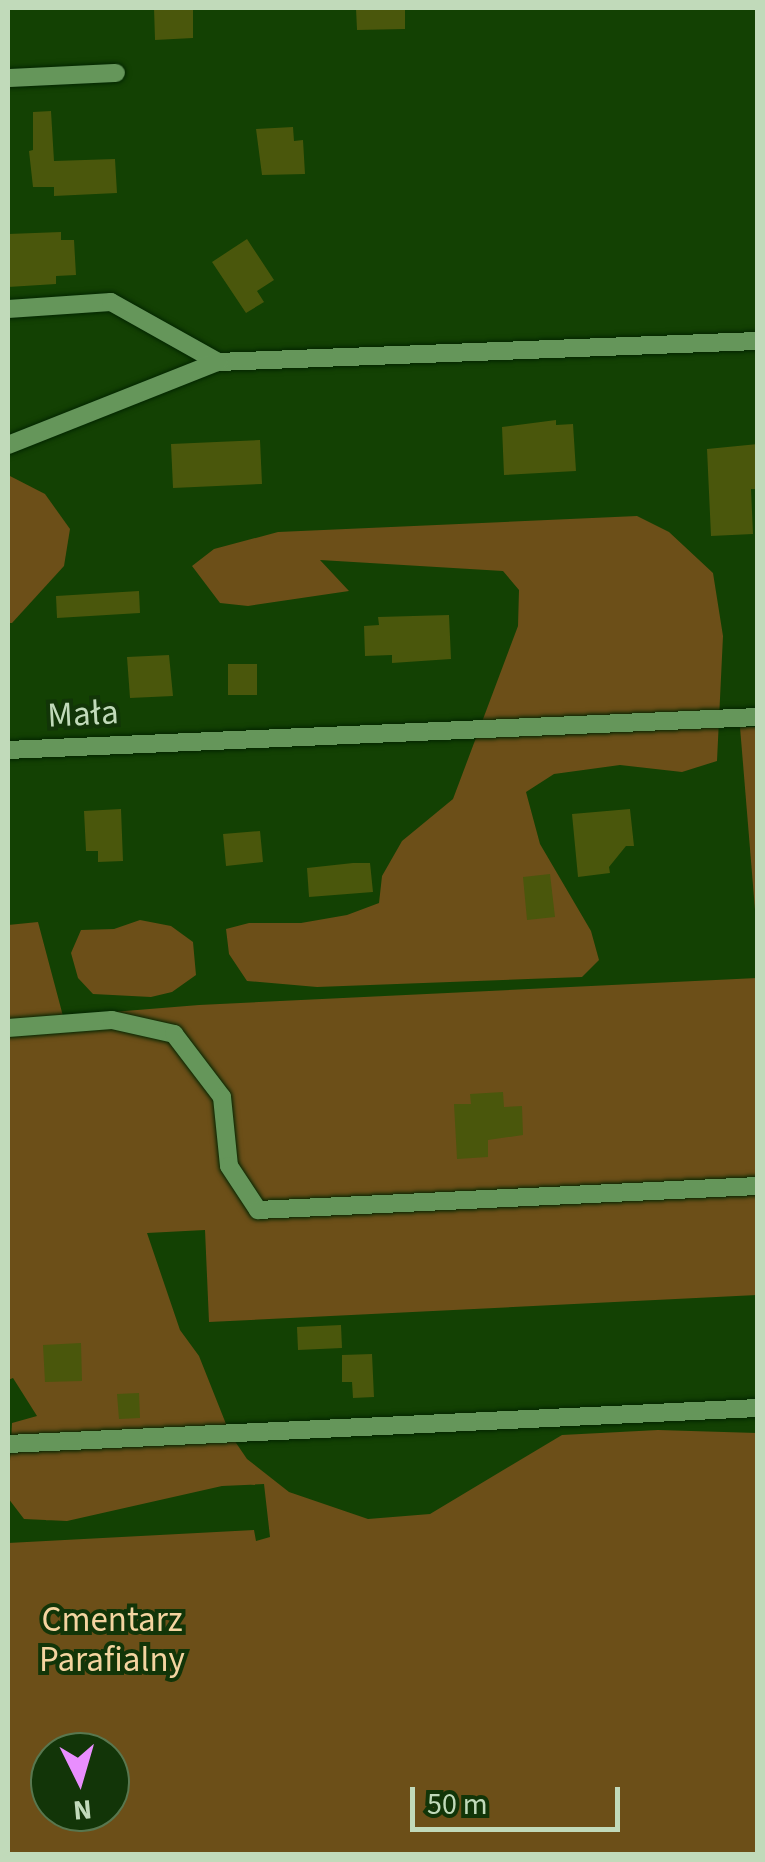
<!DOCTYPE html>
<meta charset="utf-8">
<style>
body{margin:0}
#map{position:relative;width:765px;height:1862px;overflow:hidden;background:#134103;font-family:"Source Sans 3",sans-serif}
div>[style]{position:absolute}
.green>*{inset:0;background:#6c4f18}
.building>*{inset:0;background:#4a570c}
.roads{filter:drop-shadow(0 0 2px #032500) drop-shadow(0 0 2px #032500)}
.minor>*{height:18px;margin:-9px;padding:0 9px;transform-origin:9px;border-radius:9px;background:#65965a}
span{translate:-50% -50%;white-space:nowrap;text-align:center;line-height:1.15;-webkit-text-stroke:8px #123508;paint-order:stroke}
.street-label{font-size:35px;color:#c1daba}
.park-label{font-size:35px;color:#f4d4a0}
.frame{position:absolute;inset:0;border:10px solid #c1daba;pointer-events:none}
.north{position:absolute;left:30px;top:1732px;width:100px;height:100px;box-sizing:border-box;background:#123508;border:2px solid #58774f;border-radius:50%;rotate:175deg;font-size:28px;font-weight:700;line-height:40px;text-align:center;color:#c1daba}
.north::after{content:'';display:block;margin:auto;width:35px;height:45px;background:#e98efe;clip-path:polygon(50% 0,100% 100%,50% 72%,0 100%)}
.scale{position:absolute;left:410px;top:1787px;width:210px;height:45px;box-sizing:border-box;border:5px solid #c1daba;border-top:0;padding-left:12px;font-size:30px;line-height:35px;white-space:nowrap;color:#c1daba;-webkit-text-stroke:8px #123508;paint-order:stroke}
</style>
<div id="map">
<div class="green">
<div style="clip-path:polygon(8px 475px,45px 494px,70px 529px,64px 566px,12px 623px,8px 623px)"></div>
<div style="clip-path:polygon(637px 516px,669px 532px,713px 573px,723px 636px,717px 761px,682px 772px,620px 765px,554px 774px,526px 792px,540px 844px,591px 931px,599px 960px,582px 977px,317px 987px,247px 981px,229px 954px,226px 929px,249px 923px,301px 923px,347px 915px,379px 903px,382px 876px,402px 841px,453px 799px,518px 626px,519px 590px,503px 571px,320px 560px,349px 591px,248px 606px,220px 603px,192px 566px,214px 549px,278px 532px)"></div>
<div style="clip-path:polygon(740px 727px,757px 727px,757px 934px)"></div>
<div style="clip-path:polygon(140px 920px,171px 926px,193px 942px,196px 975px,172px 992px,151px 997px,93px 994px,78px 978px,71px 953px,81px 930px,114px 929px)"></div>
<div style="clip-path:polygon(evenodd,38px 922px,63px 1016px,199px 1005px,757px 978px,757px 1295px,209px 1322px,205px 1230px,147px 1233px,180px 1330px,199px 1356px,230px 1434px,247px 1459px,289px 1492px,368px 1519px,430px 1514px,562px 1435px,658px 1430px,757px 1433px,757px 1854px,8px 1854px,8px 1543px,254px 1530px,256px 1541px,270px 1537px,264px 1484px,222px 1486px,67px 1521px,24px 1519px,8px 1498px,12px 1423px,37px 1416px,13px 1378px,8px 1380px,8px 925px,38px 922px,50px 1752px,110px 1752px,110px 1812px,50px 1812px,50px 1752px)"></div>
</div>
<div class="building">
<div style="clip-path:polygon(154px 8px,193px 8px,193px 38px,155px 40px)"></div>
<div style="clip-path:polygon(356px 8px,405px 8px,405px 29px,357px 30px)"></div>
<div style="clip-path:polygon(51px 111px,54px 161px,115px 159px,117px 193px,54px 196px,54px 187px,33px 187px,29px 151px,33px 150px,33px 112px)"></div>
<div style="clip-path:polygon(293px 127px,294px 141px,303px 140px,305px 174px,262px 175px,256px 129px)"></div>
<div style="clip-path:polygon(61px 232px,61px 240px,74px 240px,76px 275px,56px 276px,56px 284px,8px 287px,8px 234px)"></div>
<div style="clip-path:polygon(247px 239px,274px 280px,257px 291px,264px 302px,246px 313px,212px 262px)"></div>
<div style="clip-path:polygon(556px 420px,556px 425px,573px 424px,576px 471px,504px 475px,502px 427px)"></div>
<div style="clip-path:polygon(260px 440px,262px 484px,173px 488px,171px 444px)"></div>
<div style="clip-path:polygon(758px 444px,758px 489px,751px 489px,753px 534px,711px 536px,707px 449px)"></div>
<div style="clip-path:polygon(139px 591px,140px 613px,57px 618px,56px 596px)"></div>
<div style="clip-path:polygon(449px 615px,451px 659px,392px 663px,392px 655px,365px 656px,364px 626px,379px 625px,378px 617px)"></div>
<div style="clip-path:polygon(169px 655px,173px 696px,130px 698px,127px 657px)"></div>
<div style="clip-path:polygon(228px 664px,257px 664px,257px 695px,228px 695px)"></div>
<div style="clip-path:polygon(121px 809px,123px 861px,98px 862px,98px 851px,86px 851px,84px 811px)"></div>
<div style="clip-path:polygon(630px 809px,634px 846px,626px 846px,609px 867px,610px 873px,578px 877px,572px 814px)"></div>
<div style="clip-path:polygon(260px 831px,263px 862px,226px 866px,223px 834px)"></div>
<div style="clip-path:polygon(353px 863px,370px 863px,373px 892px,309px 897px,307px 868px)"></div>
<div style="clip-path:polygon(550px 874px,555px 917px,527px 920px,523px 877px)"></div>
<div style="clip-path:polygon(503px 1092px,504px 1107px,522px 1106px,523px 1135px,488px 1140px,488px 1157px,457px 1159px,454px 1104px,471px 1104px,470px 1094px)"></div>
<div style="clip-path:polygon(341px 1325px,342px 1348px,298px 1350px,297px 1327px)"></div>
<div style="clip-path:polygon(81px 1343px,82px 1381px,45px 1382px,43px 1345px)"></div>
<div style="clip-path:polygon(372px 1354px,374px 1397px,353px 1398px,352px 1382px,342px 1382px,342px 1355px)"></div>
<div style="clip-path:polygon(139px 1393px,140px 1418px,119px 1419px,117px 1394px)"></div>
</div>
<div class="roads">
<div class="minor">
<div style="left:8px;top:78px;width:108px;rotate:-2.7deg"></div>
<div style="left:8px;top:309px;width:103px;rotate:-3.9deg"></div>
<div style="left:111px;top:302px;width:123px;rotate:29.3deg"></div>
<div style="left:218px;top:362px;width:540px;rotate:-2.23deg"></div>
<div style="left:8px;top:445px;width:226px;rotate:-21.6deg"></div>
<div style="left:8px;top:750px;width:751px;rotate:-2.52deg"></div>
<div style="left:8px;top:1028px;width:104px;rotate:-4.4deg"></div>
<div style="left:112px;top:1020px;width:64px;rotate:12.7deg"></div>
<div style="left:174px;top:1034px;width:79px;rotate:52.7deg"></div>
<div style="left:222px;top:1097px;width:69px;rotate:84.2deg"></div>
<div style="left:229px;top:1166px;width:53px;rotate:56.6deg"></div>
<div style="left:258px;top:1210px;width:501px;rotate:-2.75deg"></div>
<div style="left:8px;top:1444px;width:751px;rotate:-2.75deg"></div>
</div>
</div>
<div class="street-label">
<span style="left:83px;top:714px;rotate:-3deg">Mała</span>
</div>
<div class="park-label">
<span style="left:112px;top:1640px">Cmentarz<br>Parafialny</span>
</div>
<div class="frame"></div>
<div class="north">N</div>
<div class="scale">50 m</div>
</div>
